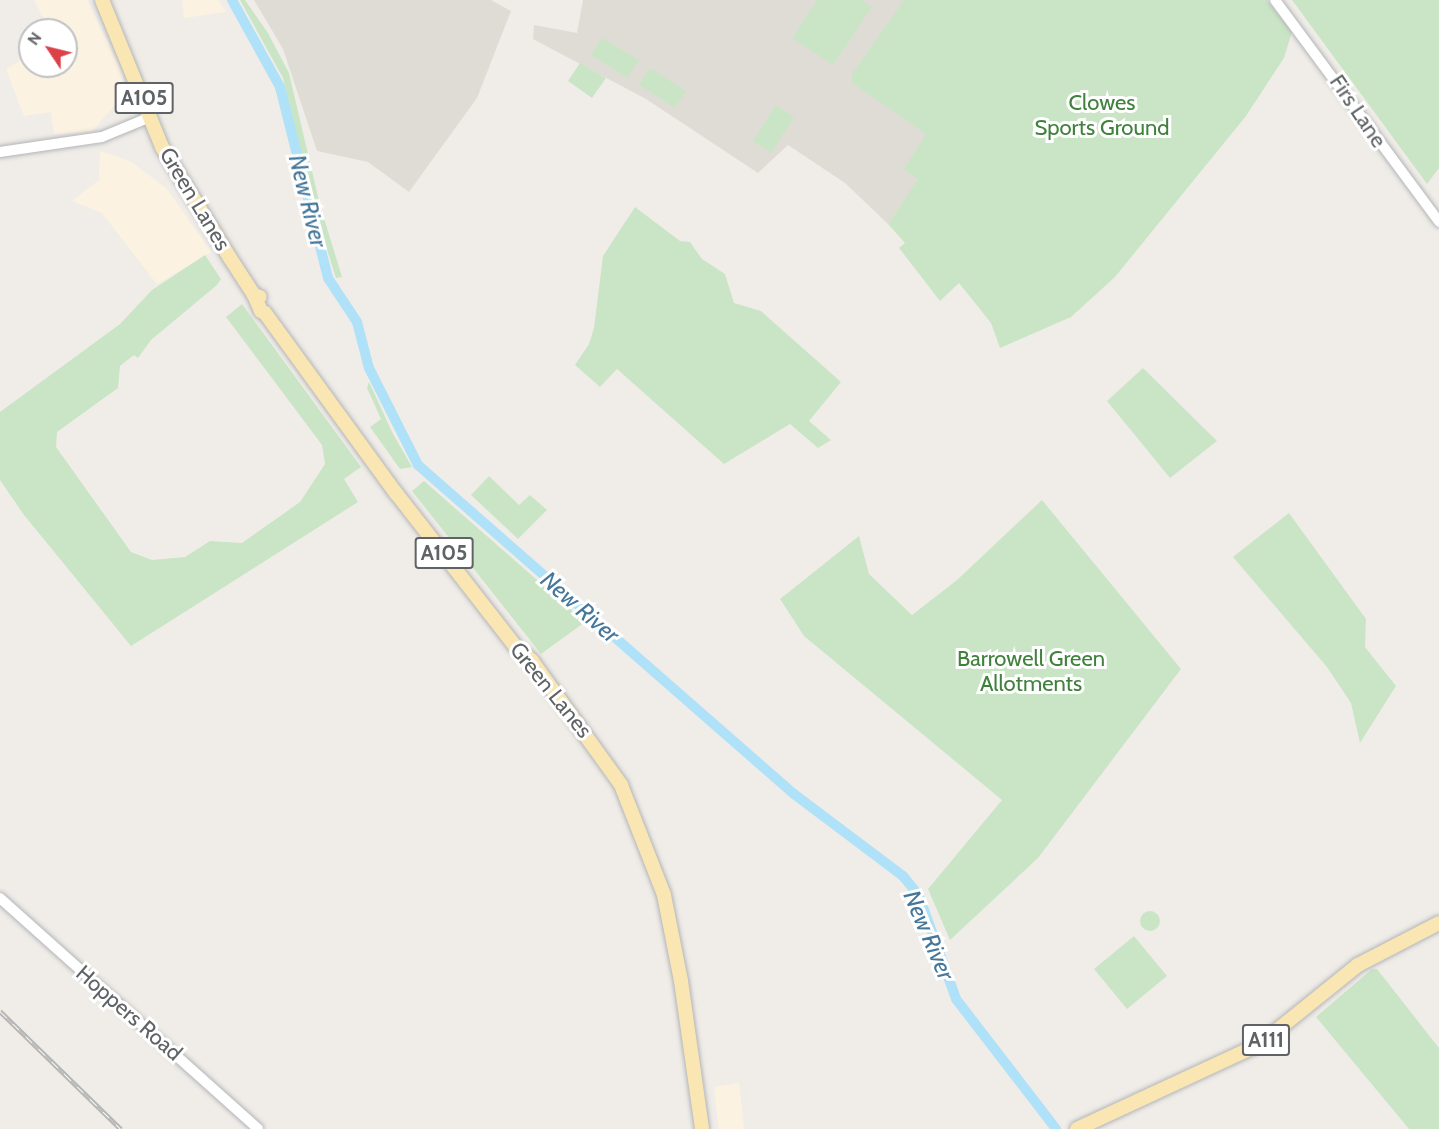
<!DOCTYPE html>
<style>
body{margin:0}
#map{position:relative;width:1439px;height:1129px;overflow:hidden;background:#f0ede8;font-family:Cabin,sans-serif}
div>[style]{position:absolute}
.commercial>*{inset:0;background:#fcf2e1}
.education>*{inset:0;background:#dfdcd6}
.green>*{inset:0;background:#cae5c6}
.round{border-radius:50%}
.canal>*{height:10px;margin:-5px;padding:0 5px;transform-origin:5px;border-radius:5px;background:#afe1f9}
.roads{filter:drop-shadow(0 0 2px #b3b5b8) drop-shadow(0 0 2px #b3b5b8)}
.tertiary>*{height:10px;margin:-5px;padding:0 5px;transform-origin:5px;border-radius:5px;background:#fff}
.primary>*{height:14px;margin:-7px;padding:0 7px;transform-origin:7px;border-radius:7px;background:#f9e6b3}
.rail>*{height:5px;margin-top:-2.5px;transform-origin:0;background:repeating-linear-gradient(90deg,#fff 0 9px,#b5b6b6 0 18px);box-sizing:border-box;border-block:2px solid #b5b6b6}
span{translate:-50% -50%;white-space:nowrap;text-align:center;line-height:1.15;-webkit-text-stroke:6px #fff;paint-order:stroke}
.shield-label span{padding:2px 4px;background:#fff;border:2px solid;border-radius:4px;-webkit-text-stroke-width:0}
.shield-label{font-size:21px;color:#5f6366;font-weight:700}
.park-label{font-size:22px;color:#40813c}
.street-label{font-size:22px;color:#5f6366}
.water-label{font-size:24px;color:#45779a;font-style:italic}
.north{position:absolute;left:18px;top:18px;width:60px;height:60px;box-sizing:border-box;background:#fff;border:2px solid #bfc1c2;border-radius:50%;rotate:305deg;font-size:16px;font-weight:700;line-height:24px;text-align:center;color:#5f6366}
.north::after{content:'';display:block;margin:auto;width:21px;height:27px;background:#dc4147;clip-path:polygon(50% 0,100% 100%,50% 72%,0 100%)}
</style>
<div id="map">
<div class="commercial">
<div style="clip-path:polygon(34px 0,87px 0,123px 74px,120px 99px,92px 131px,54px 134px,51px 112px,24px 116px,6px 69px,30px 55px,30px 66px,66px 66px,66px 30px,50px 30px)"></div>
<div style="clip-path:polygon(182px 0,218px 0,226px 12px,184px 18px)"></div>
<div style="clip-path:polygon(100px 151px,130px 161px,167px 189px,211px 252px,157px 284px,102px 213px,72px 201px,99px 180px)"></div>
<div style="clip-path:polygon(739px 1083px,744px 1129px,719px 1129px,714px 1087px)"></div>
</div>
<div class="education">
<div style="clip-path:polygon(254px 0,491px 0,511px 11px,477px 98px,409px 192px,368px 162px,317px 151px,283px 49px)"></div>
<div style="clip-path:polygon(583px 0,1041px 0,888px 224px,845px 183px,788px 145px,758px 173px,646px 99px,533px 39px,534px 25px,577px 33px)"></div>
</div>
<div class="green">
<div style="clip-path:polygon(240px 0,245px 0,268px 33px,289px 73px,320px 205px,342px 277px,336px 278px,308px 190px,283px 78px)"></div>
<div style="clip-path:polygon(817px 0,862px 0,872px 7px,833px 65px,792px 38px)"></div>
<div style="clip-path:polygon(904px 0,1267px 0,1292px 32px,1284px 58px,1246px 116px,1115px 277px,1071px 317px,1000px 348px,991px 323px,959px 283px,940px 301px,899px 248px,905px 243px,888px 224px,918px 179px,904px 169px,926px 134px,852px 83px,852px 74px)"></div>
<div style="clip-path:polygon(1292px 0,1439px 0,1439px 168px,1427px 184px)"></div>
<div style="clip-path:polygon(602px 38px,639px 60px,627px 78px,591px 55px)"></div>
<div style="clip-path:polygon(580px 63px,606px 78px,592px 98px,568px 81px)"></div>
<div style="clip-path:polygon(650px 68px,686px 91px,675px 108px,639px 85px)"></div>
<div style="clip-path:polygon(776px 105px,794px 117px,771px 153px,753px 141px)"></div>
<div style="clip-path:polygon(635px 207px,680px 241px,690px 242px,702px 259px,725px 274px,734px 303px,761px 311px,841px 382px,809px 421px,831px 440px,818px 448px,790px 424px,724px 464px,617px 369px,600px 387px,575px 365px,589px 344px,594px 328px,603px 256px)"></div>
<div style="clip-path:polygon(205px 255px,221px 279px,217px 285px,151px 340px,138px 358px,134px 355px,120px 366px,118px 388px,57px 432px,56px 447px,131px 552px,152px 560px,185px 557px,210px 541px,242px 543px,300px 502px,325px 464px,322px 445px,226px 317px,242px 304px,361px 467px,344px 479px,358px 502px,131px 646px,24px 515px,0 480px,0 412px,120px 324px,152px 290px)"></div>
<div style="clip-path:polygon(1143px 368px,1217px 441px,1170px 478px,1107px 401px)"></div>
<div style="clip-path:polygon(369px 382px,393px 434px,412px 467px,400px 469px,370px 427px,381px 419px,367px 388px)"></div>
<div style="clip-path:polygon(489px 476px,519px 505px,530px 495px,547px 510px,518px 539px,471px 495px)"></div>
<div style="clip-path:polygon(424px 481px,585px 622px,541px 654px,412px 491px)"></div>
<div style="clip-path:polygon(1042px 500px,1181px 669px,1038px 858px,950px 940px,928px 889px,1002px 800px,804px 636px,780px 599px,859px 536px,869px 574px,912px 615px,957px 580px)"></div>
<div style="clip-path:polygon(1289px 513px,1366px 619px,1365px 647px,1396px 686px,1360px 743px,1351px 703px,1327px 667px,1233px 557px)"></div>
<div class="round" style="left:1140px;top:911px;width:20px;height:20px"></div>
<div style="clip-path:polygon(1134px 936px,1167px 976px,1127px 1009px,1094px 969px)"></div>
<div style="clip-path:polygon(1372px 969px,1377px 969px,1439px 1048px,1439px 1129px,1409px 1129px,1316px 1017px)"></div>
</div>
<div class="canal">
<div style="left:232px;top:0;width:99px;rotate:61.1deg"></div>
<div style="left:280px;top:87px;width:197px;rotate:75.9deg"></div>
<div style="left:328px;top:278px;width:53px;rotate:56.6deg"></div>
<div style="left:357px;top:322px;width:48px;rotate:75.4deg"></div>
<div style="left:369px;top:368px;width:109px;rotate:63.2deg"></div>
<div style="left:418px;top:465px;width:500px;rotate:41.2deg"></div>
<div style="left:794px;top:794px;width:136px;rotate:37deg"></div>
<div style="left:903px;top:876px;width:26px;rotate:51deg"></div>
<div style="left:919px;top:896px;width:109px;rotate:70.2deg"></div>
<div style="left:956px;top:999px;width:164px;rotate:52.4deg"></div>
</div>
<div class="roads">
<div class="tertiary">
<div style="left:1275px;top:0;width:276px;rotate:53.5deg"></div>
<div style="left:0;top:152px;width:103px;rotate:-8.4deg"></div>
<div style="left:102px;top:137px;width:52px;rotate:-22.6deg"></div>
<div style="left:0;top:898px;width:346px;rotate:41.8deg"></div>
</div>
<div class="primary">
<div style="left:102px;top:0;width:159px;rotate:67.8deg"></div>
<div style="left:162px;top:147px;width:130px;rotate:58.5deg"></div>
<div style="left:230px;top:258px;width:44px;rotate:57deg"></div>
<div style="left:254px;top:295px;width:6px;rotate:18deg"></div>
<div style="left:254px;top:295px;width:17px;rotate:66deg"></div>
<div style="left:261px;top:311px;width:4px;rotate:27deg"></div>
<div style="left:265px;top:313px;width:223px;rotate:54deg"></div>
<div style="left:396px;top:493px;width:194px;rotate:52.1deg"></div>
<div style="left:515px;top:646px;width:23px;rotate:41deg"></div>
<div style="left:532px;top:661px;width:153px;rotate:54.3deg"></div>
<div style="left:621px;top:785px;width:118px;rotate:68.6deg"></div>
<div style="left:664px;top:895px;width:88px;rotate:78.8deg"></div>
<div style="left:681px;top:981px;width:149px;rotate:81.9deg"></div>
<div style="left:1077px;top:1129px;width:202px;rotate:-24.9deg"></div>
<div style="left:1260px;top:1044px;width:126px;rotate:-38.9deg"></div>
<div style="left:1358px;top:965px;width:91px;rotate:-27.4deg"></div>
</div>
</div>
<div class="rail">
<div style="left:0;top:1011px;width:169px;rotate:44.3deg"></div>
</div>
<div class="shield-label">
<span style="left:144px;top:98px">A105</span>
<span style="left:444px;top:553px">A105</span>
<span style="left:1266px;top:1040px">A111</span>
</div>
<div class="park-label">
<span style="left:1102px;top:115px">Clowes<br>Sports Ground</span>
<span style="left:1031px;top:671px">Barrowell Green<br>Allotments</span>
</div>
<div class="street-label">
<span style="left:1358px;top:111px;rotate:56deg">Firs Lane</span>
<span style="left:195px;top:199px;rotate:59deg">Green Lanes</span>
<span style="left:551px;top:690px;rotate:51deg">Green Lanes</span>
<span style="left:129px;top:1013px;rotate:41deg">Hoppers Road</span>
</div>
<div class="water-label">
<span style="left:308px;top:201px;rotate:76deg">New River</span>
<span style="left:580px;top:607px;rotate:41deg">New River</span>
<span style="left:929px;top:935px;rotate:67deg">New River</span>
</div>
<div class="north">N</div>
</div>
